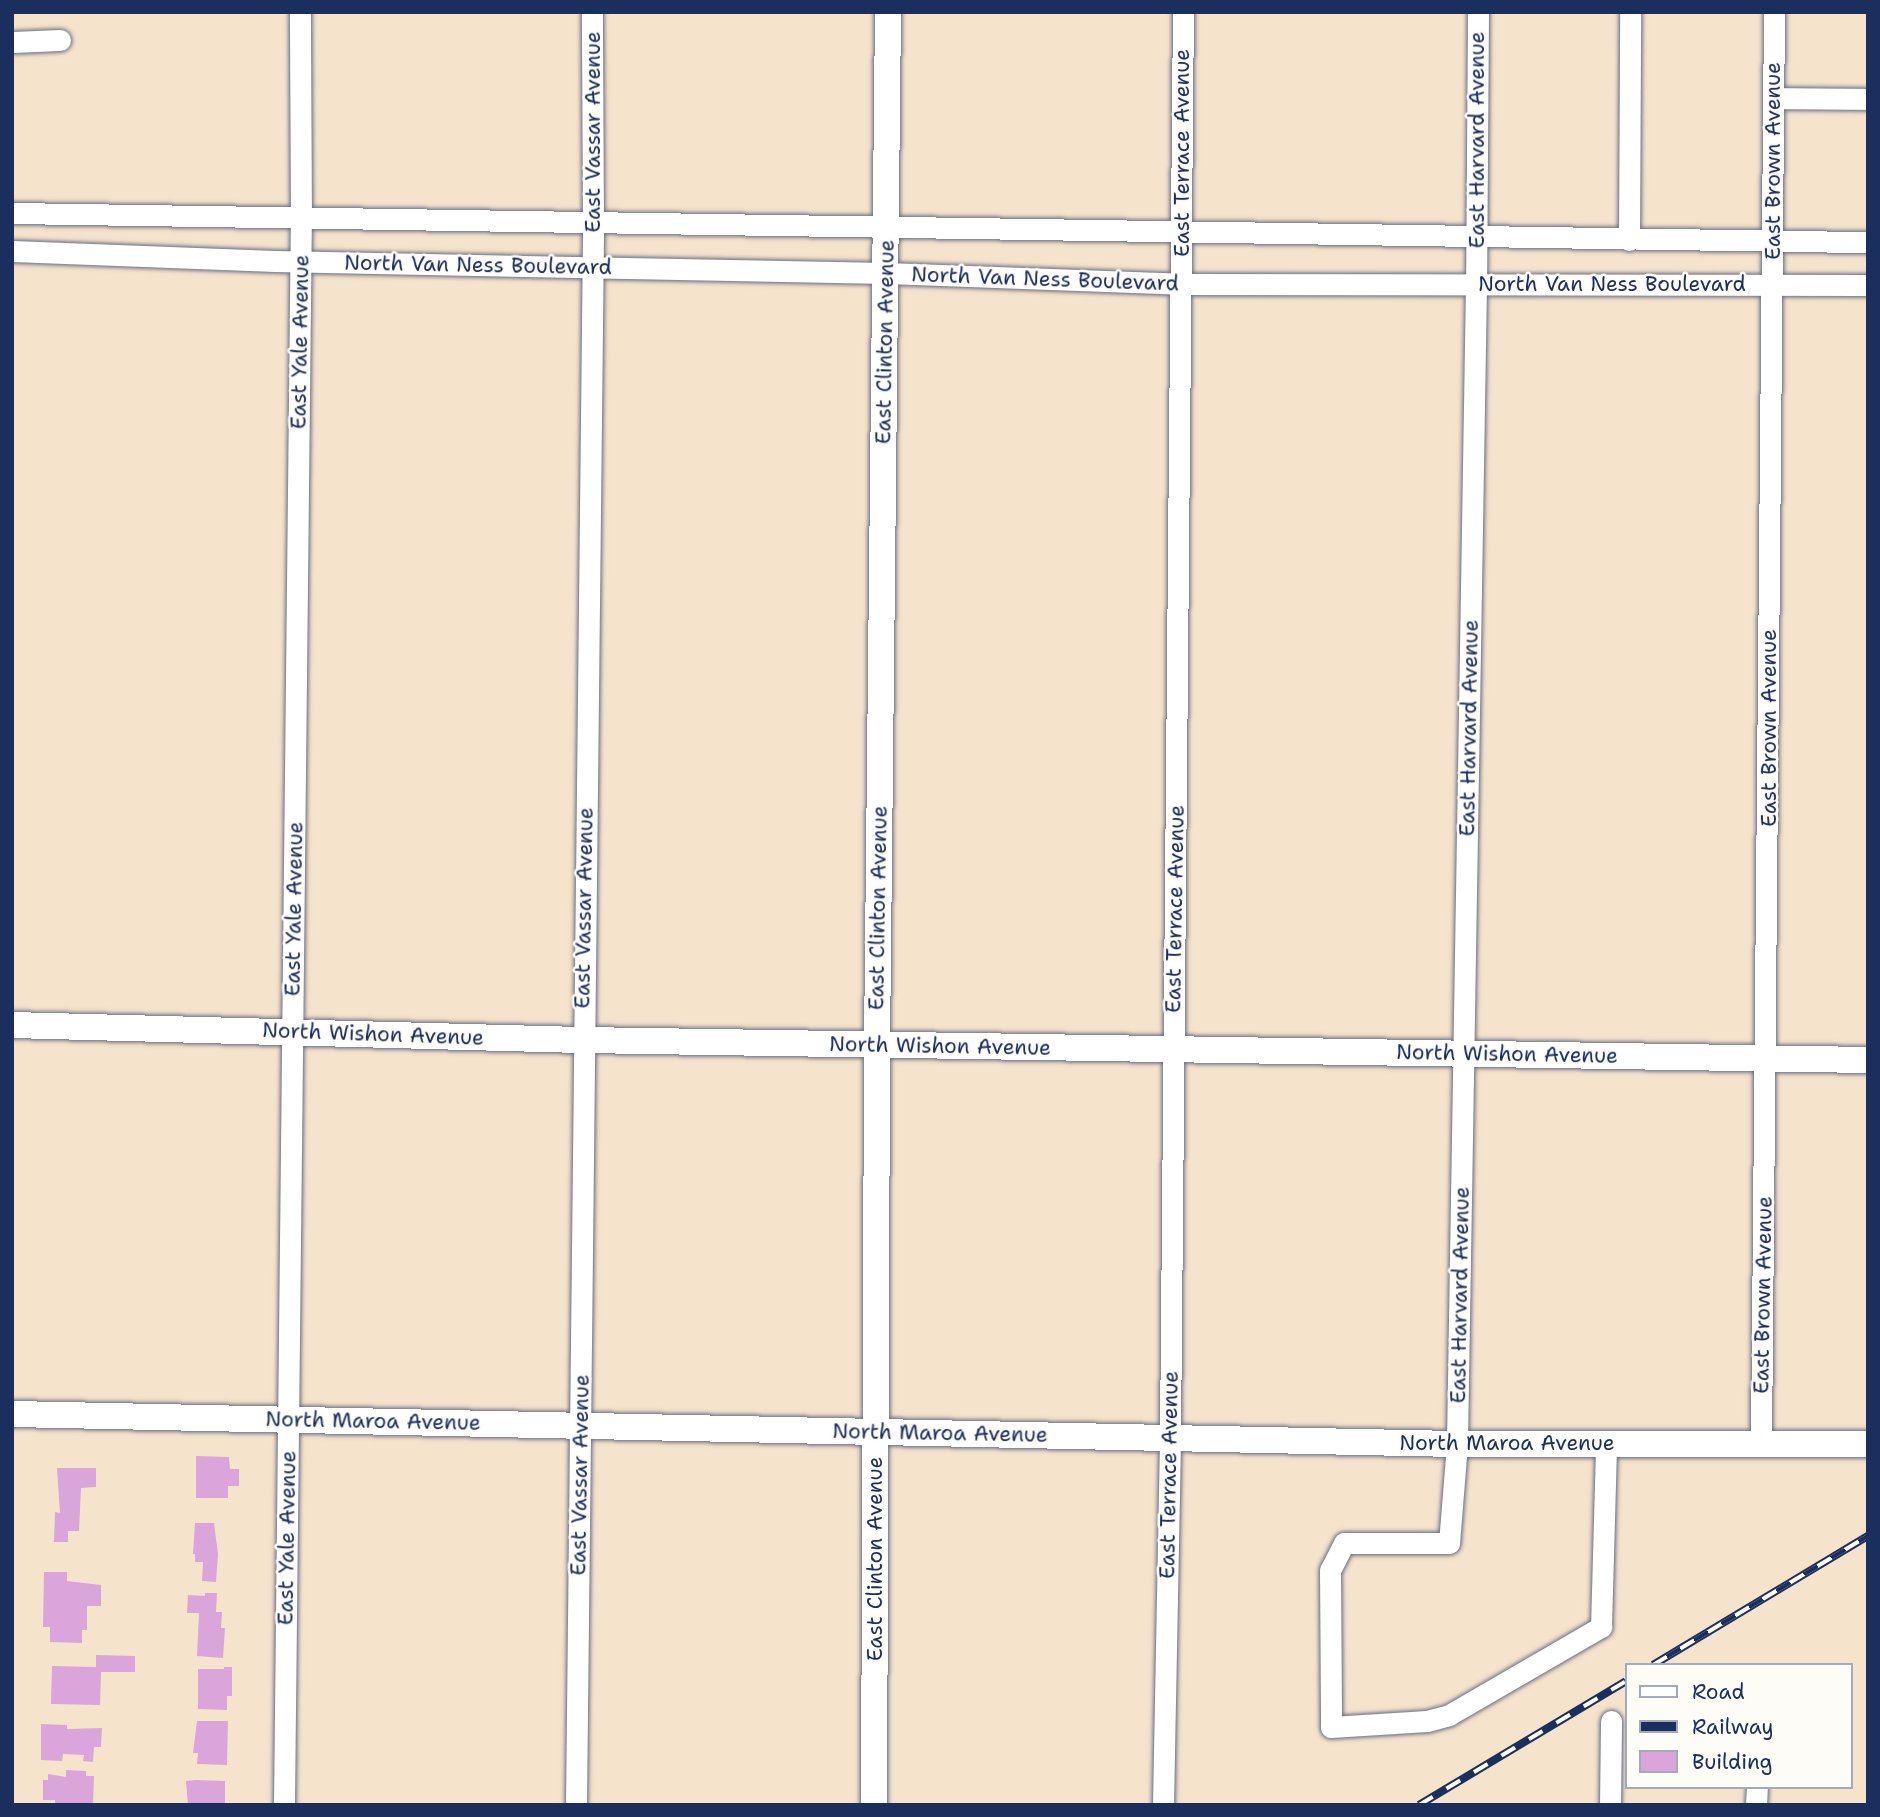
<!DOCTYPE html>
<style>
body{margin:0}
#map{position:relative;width:1880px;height:1817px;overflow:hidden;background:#f6e3cc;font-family:"Shantell Sans",sans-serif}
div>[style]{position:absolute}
.building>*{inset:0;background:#daa5db}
.roads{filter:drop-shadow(0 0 2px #686e84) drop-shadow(0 0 2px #686e84)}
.minor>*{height:21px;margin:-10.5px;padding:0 10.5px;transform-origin:10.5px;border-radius:10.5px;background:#fff}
.major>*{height:26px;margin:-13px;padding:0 13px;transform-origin:13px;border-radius:13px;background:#fff}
.rail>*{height:8px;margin-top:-4px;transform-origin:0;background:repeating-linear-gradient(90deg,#fdfcf7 0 16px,#1b2f5e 0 32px);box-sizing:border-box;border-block:2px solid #1b2f5e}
span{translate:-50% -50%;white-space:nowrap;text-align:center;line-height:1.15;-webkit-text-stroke:5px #fdfcf7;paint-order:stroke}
.street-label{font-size:21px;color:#1b2f5e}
.frame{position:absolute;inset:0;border:14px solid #1b2f5e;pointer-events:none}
.legend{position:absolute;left:1625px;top:1663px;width:228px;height:126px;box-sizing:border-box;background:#fdfcf7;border:2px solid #a3aaba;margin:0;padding:9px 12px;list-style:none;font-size:21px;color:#1b2f5e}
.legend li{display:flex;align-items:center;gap:14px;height:35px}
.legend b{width:35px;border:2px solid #a3aaba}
</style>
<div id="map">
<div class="building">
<div style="clip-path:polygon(196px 1456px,229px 1457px,230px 1469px,239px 1469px,239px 1486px,228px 1486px,228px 1498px,196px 1498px)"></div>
<div style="clip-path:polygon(57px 1468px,96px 1468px,96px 1487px,81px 1488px,79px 1531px,68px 1531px,68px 1542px,54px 1542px,55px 1512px,60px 1513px)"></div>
<div style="clip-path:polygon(195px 1523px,214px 1523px,218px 1554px,216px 1582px,202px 1581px,203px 1562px,195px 1562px,195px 1554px,193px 1554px)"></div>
<div style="clip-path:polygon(44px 1572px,67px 1572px,67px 1581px,101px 1585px,101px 1606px,87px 1606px,87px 1630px,82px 1630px,82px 1643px,50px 1642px,50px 1627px,43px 1627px)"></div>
<div style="clip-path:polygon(205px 1593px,217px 1593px,216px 1612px,222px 1612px,221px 1628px,225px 1628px,223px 1658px,197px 1656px,199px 1613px,187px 1613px,188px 1595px,205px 1596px)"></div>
<div style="clip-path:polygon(96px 1655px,135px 1656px,135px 1672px,101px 1672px,100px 1705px,51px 1704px,52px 1666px,96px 1667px)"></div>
<div style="clip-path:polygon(224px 1667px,232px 1667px,232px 1696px,227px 1696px,227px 1710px,198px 1709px,198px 1669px,224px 1669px)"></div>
<div style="clip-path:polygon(197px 1721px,228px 1721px,227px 1765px,197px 1764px,198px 1753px,193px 1753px)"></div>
<div style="clip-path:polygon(41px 1724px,67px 1725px,67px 1729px,102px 1728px,101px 1747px,94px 1747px,93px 1762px,83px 1761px,84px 1755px,63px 1754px,62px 1761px,41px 1760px)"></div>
<div style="clip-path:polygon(66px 1770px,86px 1771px,86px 1776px,94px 1776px,93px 1805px,55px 1805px,55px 1800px,43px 1800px,43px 1780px,48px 1780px,48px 1774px,66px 1777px)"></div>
<div style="clip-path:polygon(196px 1780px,225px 1781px,225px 1805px,188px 1805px,186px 1781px)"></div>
</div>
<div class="roads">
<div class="minor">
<div style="left:1478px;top:12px;width:272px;rotate:90.4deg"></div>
<div style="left:1476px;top:284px;width:1160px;rotate:90.94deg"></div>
<div style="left:1457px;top:1444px;width:99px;rotate:94.6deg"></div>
<div style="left:1449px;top:1543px;width:105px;rotate:180deg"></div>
<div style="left:1344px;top:1543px;width:30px;rotate:117deg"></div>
<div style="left:1330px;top:1570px;width:157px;rotate:89.6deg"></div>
<div style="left:1331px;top:1727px;width:96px;rotate:-3.6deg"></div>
<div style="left:1427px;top:1721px;width:23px;rotate:-15deg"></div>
<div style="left:1449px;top:1715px;width:176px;rotate:-30.1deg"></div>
<div style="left:1601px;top:1627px;width:183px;rotate:-88.4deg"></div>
<div style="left:12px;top:42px;width:48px;rotate:-2.4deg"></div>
<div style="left:1773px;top:98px;width:95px;rotate:0.6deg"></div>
<div style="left:12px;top:213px;width:1856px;rotate:0.9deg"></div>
<div style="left:1629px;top:240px;width:228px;rotate:-89.7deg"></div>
<div style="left:12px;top:251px;width:263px;rotate:2.2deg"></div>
<div style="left:275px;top:261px;width:611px;rotate:1.13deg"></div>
<div style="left:886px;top:273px;width:295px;rotate:2.1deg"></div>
<div style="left:1181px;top:284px;width:687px;rotate:0.08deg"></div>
<div style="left:1761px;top:1443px;width:1431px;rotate:-89.48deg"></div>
<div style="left:284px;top:1805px;width:1586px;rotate:-89.39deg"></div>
<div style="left:301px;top:219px;width:207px;rotate:-90.3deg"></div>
<div style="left:576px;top:1805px;width:1581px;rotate:-89.38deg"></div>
<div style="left:593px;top:224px;width:212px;rotate:-90.3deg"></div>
<div style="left:1163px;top:1805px;width:368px;rotate:-88.9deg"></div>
<div style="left:1170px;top:1437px;width:1425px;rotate:-89.48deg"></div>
<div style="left:1610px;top:1805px;width:84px;rotate:-89.3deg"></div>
<div style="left:1756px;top:1805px;width:18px;rotate:-87deg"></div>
</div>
<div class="major">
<div style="left:12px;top:1025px;width:570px;rotate:1.51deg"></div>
<div style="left:582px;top:1040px;width:1286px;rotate:0.89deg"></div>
<div style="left:12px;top:1414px;width:1445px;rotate:1.19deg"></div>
<div style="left:1457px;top:1444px;width:411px"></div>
<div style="left:874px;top:1805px;width:761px;rotate:-89.77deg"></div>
<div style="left:877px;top:1044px;width:1032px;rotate:-89.39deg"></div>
</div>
</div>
<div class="rail">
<div style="left:1653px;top:1665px;width:251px;rotate:-31deg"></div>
<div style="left:1419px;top:1805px;width:241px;rotate:-30.9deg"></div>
</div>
<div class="street-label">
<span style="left:593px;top:132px;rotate:-90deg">East Vassar Avenue</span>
<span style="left:1477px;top:140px;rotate:-90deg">East Harvard Avenue</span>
<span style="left:1182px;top:153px;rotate:-90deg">East Terrace Avenue</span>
<span style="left:1773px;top:161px;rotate:-90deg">East Brown Avenue</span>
<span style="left:478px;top:265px;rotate:1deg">North Van Ness Boulevard</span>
<span style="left:1045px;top:279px;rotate:2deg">North Van Ness Boulevard</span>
<span style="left:1612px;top:284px">North Van Ness Boulevard</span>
<span style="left:300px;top:342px;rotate:-89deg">East Yale Avenue</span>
<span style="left:885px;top:342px;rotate:-89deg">East Clinton Avenue</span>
<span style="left:1469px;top:728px;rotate:-89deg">East Harvard Avenue</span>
<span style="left:1769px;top:728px;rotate:-90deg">East Brown Avenue</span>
<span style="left:584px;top:908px;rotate:-89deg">East Vassar Avenue</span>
<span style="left:878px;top:908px;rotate:-89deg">East Clinton Avenue</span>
<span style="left:294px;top:909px;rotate:-89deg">East Yale Avenue</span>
<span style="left:1175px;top:909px;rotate:-89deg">East Terrace Avenue</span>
<span style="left:373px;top:1034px;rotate:2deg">North Wishon Avenue</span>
<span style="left:940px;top:1046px;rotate:1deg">North Wishon Avenue</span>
<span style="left:1507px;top:1054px;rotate:1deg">North Wishon Avenue</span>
<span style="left:1460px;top:1295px;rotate:-89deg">East Harvard Avenue</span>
<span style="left:1763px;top:1295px;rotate:-89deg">East Brown Avenue</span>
<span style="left:373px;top:1421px;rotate:1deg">North Maroa Avenue</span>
<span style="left:940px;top:1433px;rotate:1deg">North Maroa Avenue</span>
<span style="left:1507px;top:1443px">North Maroa Avenue</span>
<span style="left:580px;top:1475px;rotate:-89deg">East Vassar Avenue</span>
<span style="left:1169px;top:1475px;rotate:-89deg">East Terrace Avenue</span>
<span style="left:287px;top:1538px;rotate:-89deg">East Yale Avenue</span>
<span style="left:875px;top:1559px;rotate:-90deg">East Clinton Avenue</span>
</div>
<div class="frame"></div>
<ul class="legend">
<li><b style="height:9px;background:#fff"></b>Road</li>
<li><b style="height:9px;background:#1b2f5e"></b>Railway</li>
<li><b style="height:19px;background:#daa5db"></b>Building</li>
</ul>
</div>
